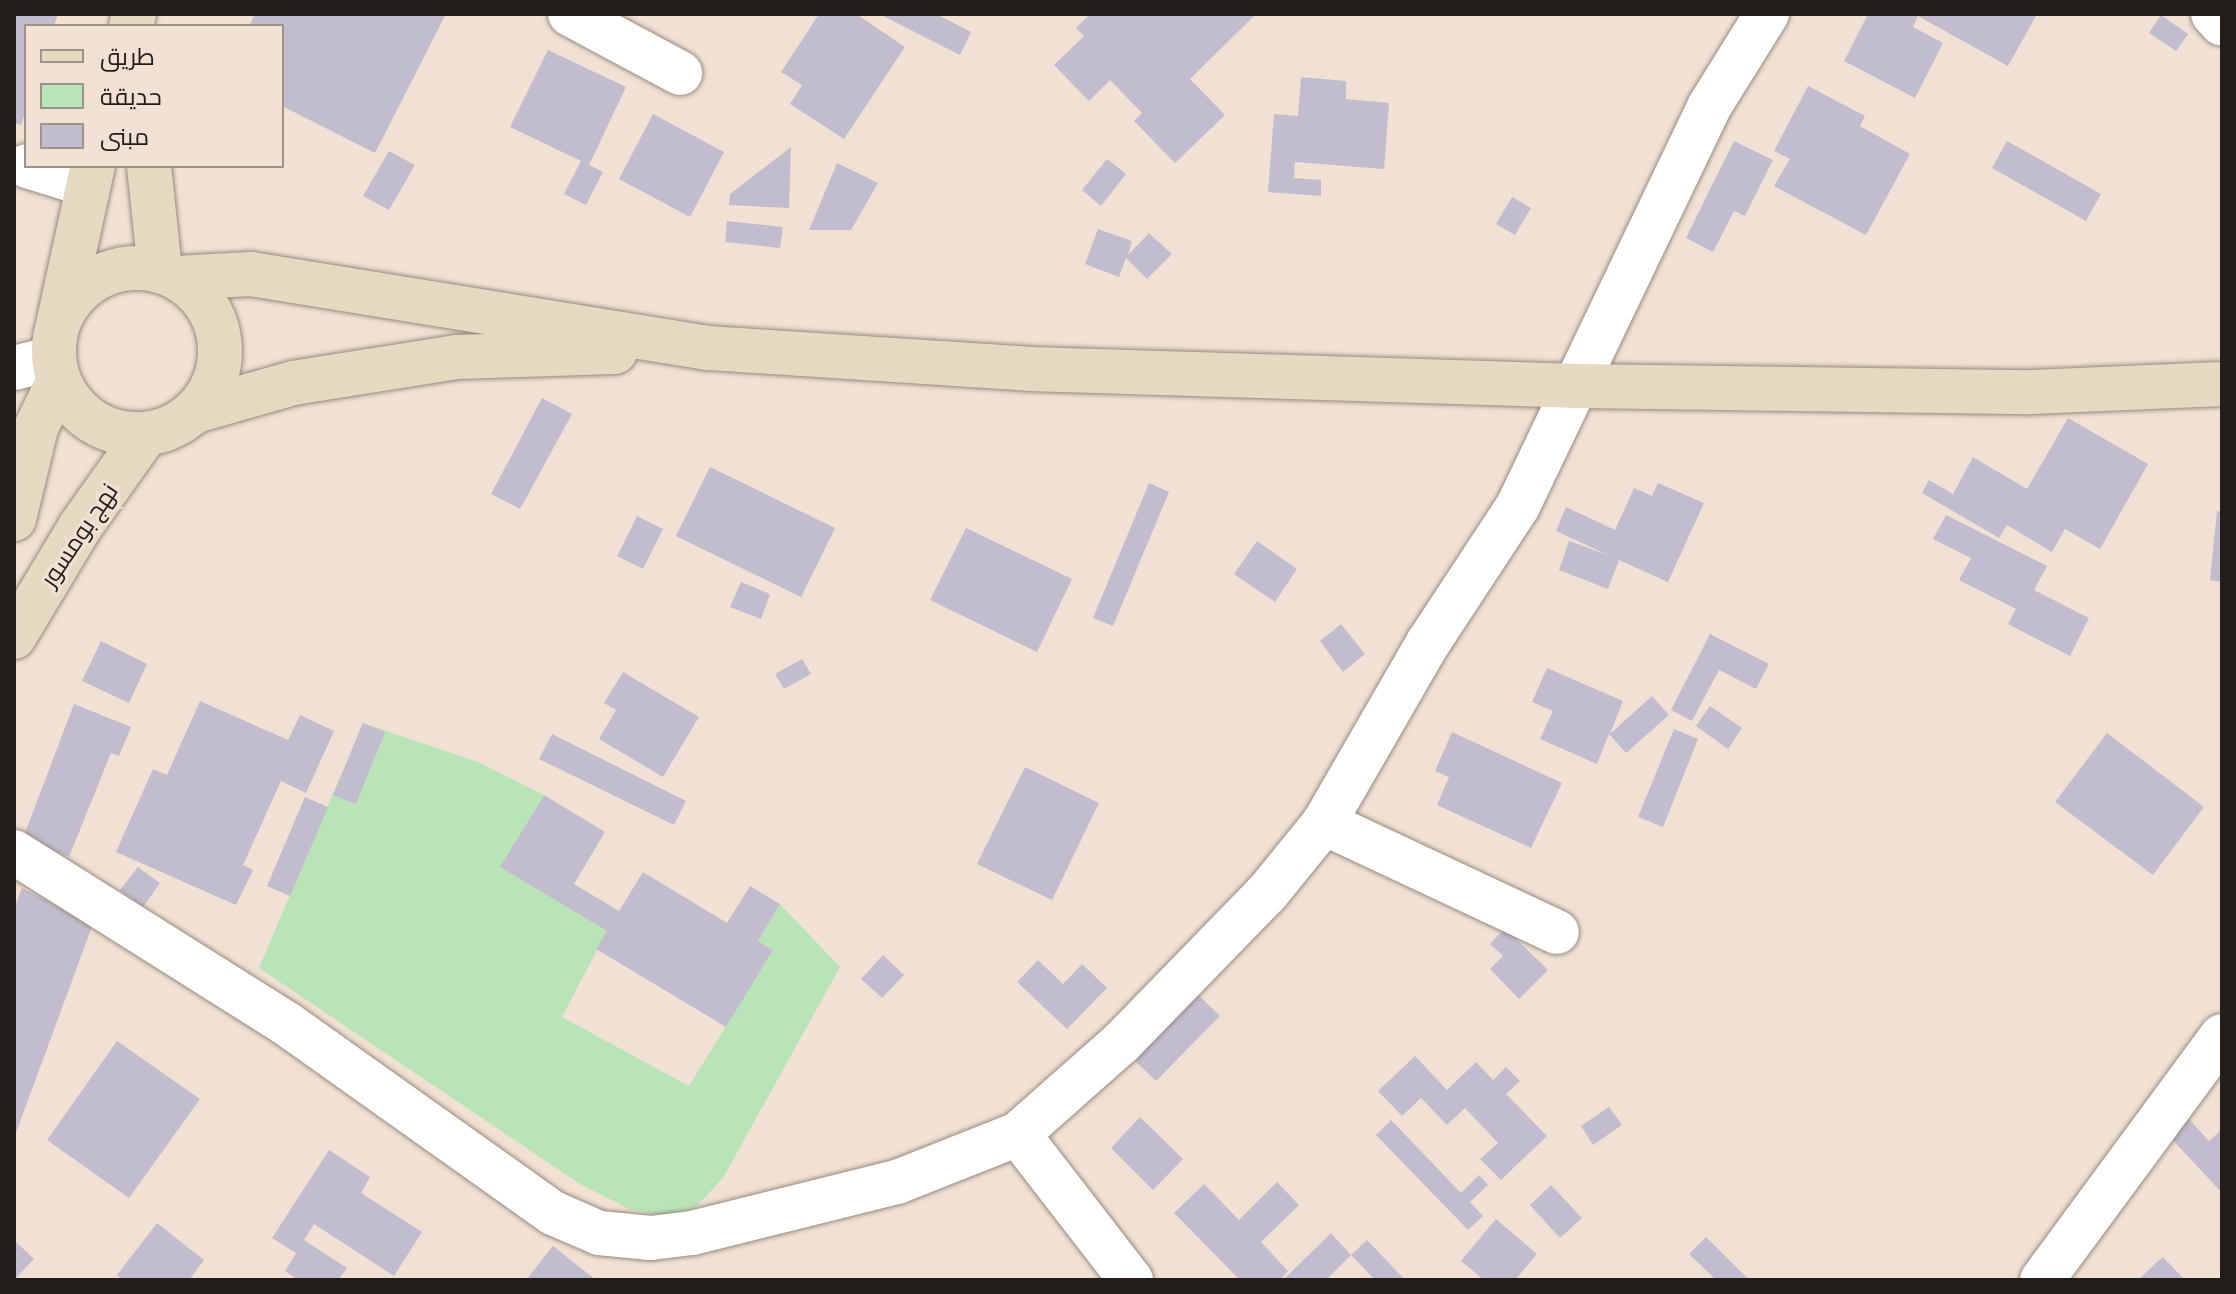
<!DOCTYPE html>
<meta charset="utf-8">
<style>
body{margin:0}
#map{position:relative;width:2236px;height:1294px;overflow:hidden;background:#f0e1d4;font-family:"Crimson Pro",Cairo,serif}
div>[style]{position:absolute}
.green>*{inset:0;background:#b9e4b7}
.building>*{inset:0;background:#c2bdce}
.roads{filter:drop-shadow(0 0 2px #978a7e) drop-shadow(0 0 2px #978a7e)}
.minor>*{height:44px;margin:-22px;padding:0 22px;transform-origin:22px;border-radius:22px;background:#fff}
.secondary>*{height:44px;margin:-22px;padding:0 22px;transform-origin:22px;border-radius:22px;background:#e6d9c2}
.secondary>.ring{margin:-22px;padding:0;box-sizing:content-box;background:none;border:44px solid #e6d9c2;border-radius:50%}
span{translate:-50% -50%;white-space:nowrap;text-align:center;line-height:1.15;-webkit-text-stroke:6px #f0e1d4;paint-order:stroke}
.street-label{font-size:24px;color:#221d18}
.frame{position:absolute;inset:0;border:16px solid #221d18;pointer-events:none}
.legend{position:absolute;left:24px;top:24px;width:260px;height:144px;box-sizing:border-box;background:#f0e1d4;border:2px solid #9e9389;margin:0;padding:10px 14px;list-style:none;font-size:24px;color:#221d18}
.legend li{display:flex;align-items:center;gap:16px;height:40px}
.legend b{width:40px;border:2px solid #9e9389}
</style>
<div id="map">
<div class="green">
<div style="clip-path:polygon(363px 723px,478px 762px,544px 795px,501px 867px,607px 931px,562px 1017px,689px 1086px,773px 950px,758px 941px,780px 904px,840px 967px,723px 1178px,695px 1208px,663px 1216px,629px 1209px,580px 1184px,259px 968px)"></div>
</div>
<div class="building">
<div style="clip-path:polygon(14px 14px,58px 14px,54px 26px,26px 26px,26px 110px,21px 125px,14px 123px)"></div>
<div style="clip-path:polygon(255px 14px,446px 14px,375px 153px,282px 106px,282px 26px,249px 26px)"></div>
<div style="clip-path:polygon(819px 14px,856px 14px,905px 47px,844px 139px,790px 104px,802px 85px,781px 72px)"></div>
<div style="clip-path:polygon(879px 14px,936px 14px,971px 32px,960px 55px)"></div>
<div style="clip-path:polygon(1090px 14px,1256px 14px,1190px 79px,1225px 115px,1175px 163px,1134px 121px,1142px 113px,1110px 80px,1089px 101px,1054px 65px,1084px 36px,1076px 28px)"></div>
<div style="clip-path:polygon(1868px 14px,2037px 14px,2008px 66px,1918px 16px,1913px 27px,1943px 43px,1915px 98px,1844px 61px)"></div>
<div style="clip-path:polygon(2161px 15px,2188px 34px,2176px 51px,2149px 33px)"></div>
<div style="clip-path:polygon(548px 50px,626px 87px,589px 165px,603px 172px,586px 205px,564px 194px,581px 161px,510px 127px)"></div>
<div style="clip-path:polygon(1301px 77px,1346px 81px,1346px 99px,1389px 103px,1384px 169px,1295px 162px,1294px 178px,1321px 180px,1321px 196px,1268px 192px,1274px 114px,1298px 116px)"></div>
<div style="clip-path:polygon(1808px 86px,1865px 116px,1860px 126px,1910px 154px,1866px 235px,1774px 186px,1790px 159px,1774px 151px)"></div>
<div style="clip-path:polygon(653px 114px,724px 152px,690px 217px,619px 179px)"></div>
<div style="clip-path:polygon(1734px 141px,1773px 160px,1745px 216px,1734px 211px,1713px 252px,1686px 238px)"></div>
<div style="clip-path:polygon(2007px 141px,2101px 194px,2086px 221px,1992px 168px)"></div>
<div style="clip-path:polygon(791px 147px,789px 208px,729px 205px,730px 194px)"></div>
<div style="clip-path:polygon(389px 151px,415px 165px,389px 210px,363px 196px)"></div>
<div style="clip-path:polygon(1107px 159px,1126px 174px,1101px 206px,1082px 190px)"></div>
<div style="clip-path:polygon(837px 163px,878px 183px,851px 230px,809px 230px)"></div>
<div style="clip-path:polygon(1512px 197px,1531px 208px,1515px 235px,1496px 224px)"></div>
<div style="clip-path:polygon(727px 221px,783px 227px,780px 248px,725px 242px)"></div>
<div style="clip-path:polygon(1098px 229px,1132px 241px,1128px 255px,1149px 233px,1172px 254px,1147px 279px,1126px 258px,1119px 277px,1085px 264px)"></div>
<div style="clip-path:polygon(542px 398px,572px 414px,520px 509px,491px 494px)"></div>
<div style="clip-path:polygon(2068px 418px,2148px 464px,2100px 549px,2065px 529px,2052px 552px,2007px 525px,1999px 538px,1922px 493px,1929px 480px,1953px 494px,1973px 457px,2027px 489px)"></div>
<div style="clip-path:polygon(710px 467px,835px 528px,801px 597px,676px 536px)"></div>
<div style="clip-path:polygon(1149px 483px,1169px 492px,1113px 626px,1093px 618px)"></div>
<div style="clip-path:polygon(1658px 483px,1704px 503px,1668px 582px,1619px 560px,1608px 589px,1559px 570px,1569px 541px,1608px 555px,1556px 531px,1566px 507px,1615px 530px,1634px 488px,1652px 496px)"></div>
<div style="clip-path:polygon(2217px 511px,2222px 512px,2222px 582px,2210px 580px)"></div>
<div style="clip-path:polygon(1946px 515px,2047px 566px,2034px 590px,2089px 618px,2070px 656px,2008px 624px,2016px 609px,1959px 580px,1971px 558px,1933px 539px)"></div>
<div style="clip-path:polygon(637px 516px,663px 529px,643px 569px,617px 556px)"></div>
<div style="clip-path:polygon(966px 528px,1072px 579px,1037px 652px,930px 600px)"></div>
<div style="clip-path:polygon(1257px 541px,1297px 569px,1275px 602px,1234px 574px)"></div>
<div style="clip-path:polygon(741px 582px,770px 594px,761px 619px,730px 607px)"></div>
<div style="clip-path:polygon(1341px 624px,1365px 654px,1343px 672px,1320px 641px)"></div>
<div style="clip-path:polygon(1710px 634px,1769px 664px,1756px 689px,1719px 670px,1692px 721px,1671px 710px)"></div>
<div style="clip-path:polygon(101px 641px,147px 664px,129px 703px,82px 681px)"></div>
<div style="clip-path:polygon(802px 659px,811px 674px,784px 689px,775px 674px)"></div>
<div style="clip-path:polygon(1547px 668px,1623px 701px,1610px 734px,1652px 696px,1669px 715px,1626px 753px,1609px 734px,1597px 764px,1540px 739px,1553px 711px,1532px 702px)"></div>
<div style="clip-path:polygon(623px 672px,699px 717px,663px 777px,599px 739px,616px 710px,604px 703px)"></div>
<div style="clip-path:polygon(200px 701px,288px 740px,300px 715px,334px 731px,306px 793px,281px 781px,243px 865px,253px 870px,236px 905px,116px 852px,153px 769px,167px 775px)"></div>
<div style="clip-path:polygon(74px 704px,131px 727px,119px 756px,111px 753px,69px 857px,23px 838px)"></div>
<div style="clip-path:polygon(1710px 706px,1742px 728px,1728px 749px,1696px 726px)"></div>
<div style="clip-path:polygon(363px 723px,385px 732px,356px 804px,333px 795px)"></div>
<div style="clip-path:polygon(1674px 729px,1698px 739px,1663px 827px,1638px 817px)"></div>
<div style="clip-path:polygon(1452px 732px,1562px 783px,1531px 848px,1437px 805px,1449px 777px,1435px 771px)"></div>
<div style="clip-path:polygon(2107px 733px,2204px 807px,2153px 875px,2055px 802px)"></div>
<div style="clip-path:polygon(552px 734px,686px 801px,674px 825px,539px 759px)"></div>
<div style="clip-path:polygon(1025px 767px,1099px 803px,1052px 900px,977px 864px)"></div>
<div style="clip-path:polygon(544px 795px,605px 832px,574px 884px,619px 911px,643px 872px,727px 923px,750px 886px,780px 904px,758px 941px,773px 950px,726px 1027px,596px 949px,607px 931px,500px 867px)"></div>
<div style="clip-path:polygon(305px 797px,328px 807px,290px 896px,267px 886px)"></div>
<div style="clip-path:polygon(138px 867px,160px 883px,143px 907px,120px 890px)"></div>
<div style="clip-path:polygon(22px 888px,93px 924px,14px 1138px,14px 909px)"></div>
<div style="clip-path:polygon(1505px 928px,1548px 970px,1519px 999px,1490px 969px,1503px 956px,1490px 944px)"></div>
<div style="clip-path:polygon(883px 955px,904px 975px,882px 998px,861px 979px)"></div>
<div style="clip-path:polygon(1038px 960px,1063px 984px,1082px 964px,1107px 988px,1067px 1029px,1017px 982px)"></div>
<div style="clip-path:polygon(1192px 989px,1220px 1016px,1156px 1081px,1128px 1054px)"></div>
<div style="clip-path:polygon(117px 1041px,200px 1099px,129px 1198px,47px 1140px)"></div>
<div style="clip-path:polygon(1415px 1056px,1447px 1090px,1476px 1062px,1493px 1080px,1506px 1067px,1520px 1081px,1506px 1094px,1547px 1136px,1501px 1180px,1480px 1159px,1498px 1143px,1465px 1108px,1447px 1125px,1421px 1098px,1402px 1116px,1378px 1091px)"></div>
<div style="clip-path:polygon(1609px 1107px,1622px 1125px,1593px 1145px,1581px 1126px)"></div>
<div style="clip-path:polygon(1140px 1117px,1183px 1159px,1153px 1190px,1111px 1148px)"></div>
<div style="clip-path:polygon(2189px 1119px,2209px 1141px,2222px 1129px,2222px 1193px,2170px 1137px)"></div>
<div style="clip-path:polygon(1391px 1120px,1461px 1193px,1479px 1175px,1488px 1185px,1470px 1202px,1483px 1216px,1468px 1230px,1376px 1135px)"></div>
<div style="clip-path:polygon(329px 1150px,370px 1177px,361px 1193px,422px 1232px,394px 1276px,314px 1224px,304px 1240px,347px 1268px,338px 1280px,298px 1280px,285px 1271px,296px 1253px,272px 1238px)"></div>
<div style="clip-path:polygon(1277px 1182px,1299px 1205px,1261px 1242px,1288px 1271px,1279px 1280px,1240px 1280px,1174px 1213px,1204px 1184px,1239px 1220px)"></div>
<div style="clip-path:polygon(1551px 1185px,1582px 1218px,1560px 1238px,1530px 1205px)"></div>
<div style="clip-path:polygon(1496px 1219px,1537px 1254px,1515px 1280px,1484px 1280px,1461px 1261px)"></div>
<div style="clip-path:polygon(157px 1223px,204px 1260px,189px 1280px,123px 1280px,117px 1275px)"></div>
<div style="clip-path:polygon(1331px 1233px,1351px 1255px,1326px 1280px,1283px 1280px)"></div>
<div style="clip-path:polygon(1706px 1237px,1749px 1280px,1716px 1280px,1689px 1254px)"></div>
<div style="clip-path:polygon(14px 1240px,34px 1259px,14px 1280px)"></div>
<div style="clip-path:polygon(1367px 1240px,1405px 1280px,1375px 1280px,1351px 1255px)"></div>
<div style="clip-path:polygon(553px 1246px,596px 1280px,526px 1280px)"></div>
<div style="clip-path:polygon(2163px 1257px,2185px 1280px,2138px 1280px,2158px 1261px)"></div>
</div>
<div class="roads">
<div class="minor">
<div style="left:570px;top:14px;width:125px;rotate:28.2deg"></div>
<div style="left:2213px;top:14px;width:13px;rotate:48deg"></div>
<div style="left:27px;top:166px;width:64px;rotate:17.3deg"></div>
<div style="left:14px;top:368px;width:41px;rotate:-14deg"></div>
<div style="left:1324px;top:823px;width:257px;rotate:25.1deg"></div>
<div style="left:14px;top:852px;width:323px;rotate:32.2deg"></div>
<div style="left:287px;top:1024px;width:326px;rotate:35.4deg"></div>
<div style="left:553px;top:1213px;width:50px;rotate:23.5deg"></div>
<div style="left:599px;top:1233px;width:52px;rotate:5.5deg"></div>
<div style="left:651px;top:1238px;width:41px;rotate:-7deg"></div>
<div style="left:692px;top:1233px;width:211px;rotate:-14deg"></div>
<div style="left:897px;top:1182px;width:130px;rotate:-21.6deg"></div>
<div style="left:1018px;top:1134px;width:139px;rotate:-41.5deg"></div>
<div style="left:1122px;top:1042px;width:208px;rotate:-45.8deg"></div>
<div style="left:1267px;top:893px;width:90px;rotate:-50.8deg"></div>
<div style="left:1324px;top:823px;width:208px;rotate:-60deg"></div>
<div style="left:1428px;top:643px;width:164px;rotate:-56.7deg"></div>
<div style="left:1518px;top:506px;width:442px;rotate:-64.4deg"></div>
<div style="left:1709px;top:107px;width:110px;rotate:-58.1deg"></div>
<div style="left:1018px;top:1134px;width:185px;rotate:52.3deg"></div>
<div style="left:2042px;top:1280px;width:303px;rotate:-53.6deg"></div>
</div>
<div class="secondary">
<div style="left:131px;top:26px;width:12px;rotate:-76deg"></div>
<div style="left:149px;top:166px;width:106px;rotate:84deg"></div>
<div class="ring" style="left:54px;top:268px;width:122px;height:122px"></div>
<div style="left:177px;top:278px;width:74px;rotate:-3.1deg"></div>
<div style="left:251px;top:274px;width:464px;rotate:9.2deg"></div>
<div style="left:709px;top:348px;width:322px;rotate:3.7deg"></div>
<div style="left:1030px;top:369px;width:549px;rotate:1.77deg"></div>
<div style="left:1579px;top:386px;width:453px;rotate:0.8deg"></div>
<div style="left:2032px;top:392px;width:190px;rotate:-2.4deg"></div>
<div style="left:59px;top:320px;width:158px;rotate:-77.6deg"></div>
<div style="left:195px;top:411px;width:102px;rotate:-15.9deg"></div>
<div style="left:293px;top:383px;width:166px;rotate:-9deg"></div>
<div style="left:457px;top:357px;width:158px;rotate:-1.8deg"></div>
<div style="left:14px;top:519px;width:94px;rotate:-76.4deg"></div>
<div style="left:36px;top:428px;width:53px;rotate:-64.4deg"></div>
<div style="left:14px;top:637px;width:128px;rotate:-59deg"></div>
<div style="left:80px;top:527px;width:114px;rotate:-54.6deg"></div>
</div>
</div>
<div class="street-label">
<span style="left:79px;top:535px;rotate:-56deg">نهج بومسور</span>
</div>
<div class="frame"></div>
<ul class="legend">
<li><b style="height:10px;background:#e6d9c2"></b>طريق</li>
<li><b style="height:22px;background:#b9e4b7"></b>حديقة</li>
<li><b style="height:22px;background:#c2bdce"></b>مبنى</li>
</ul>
</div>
